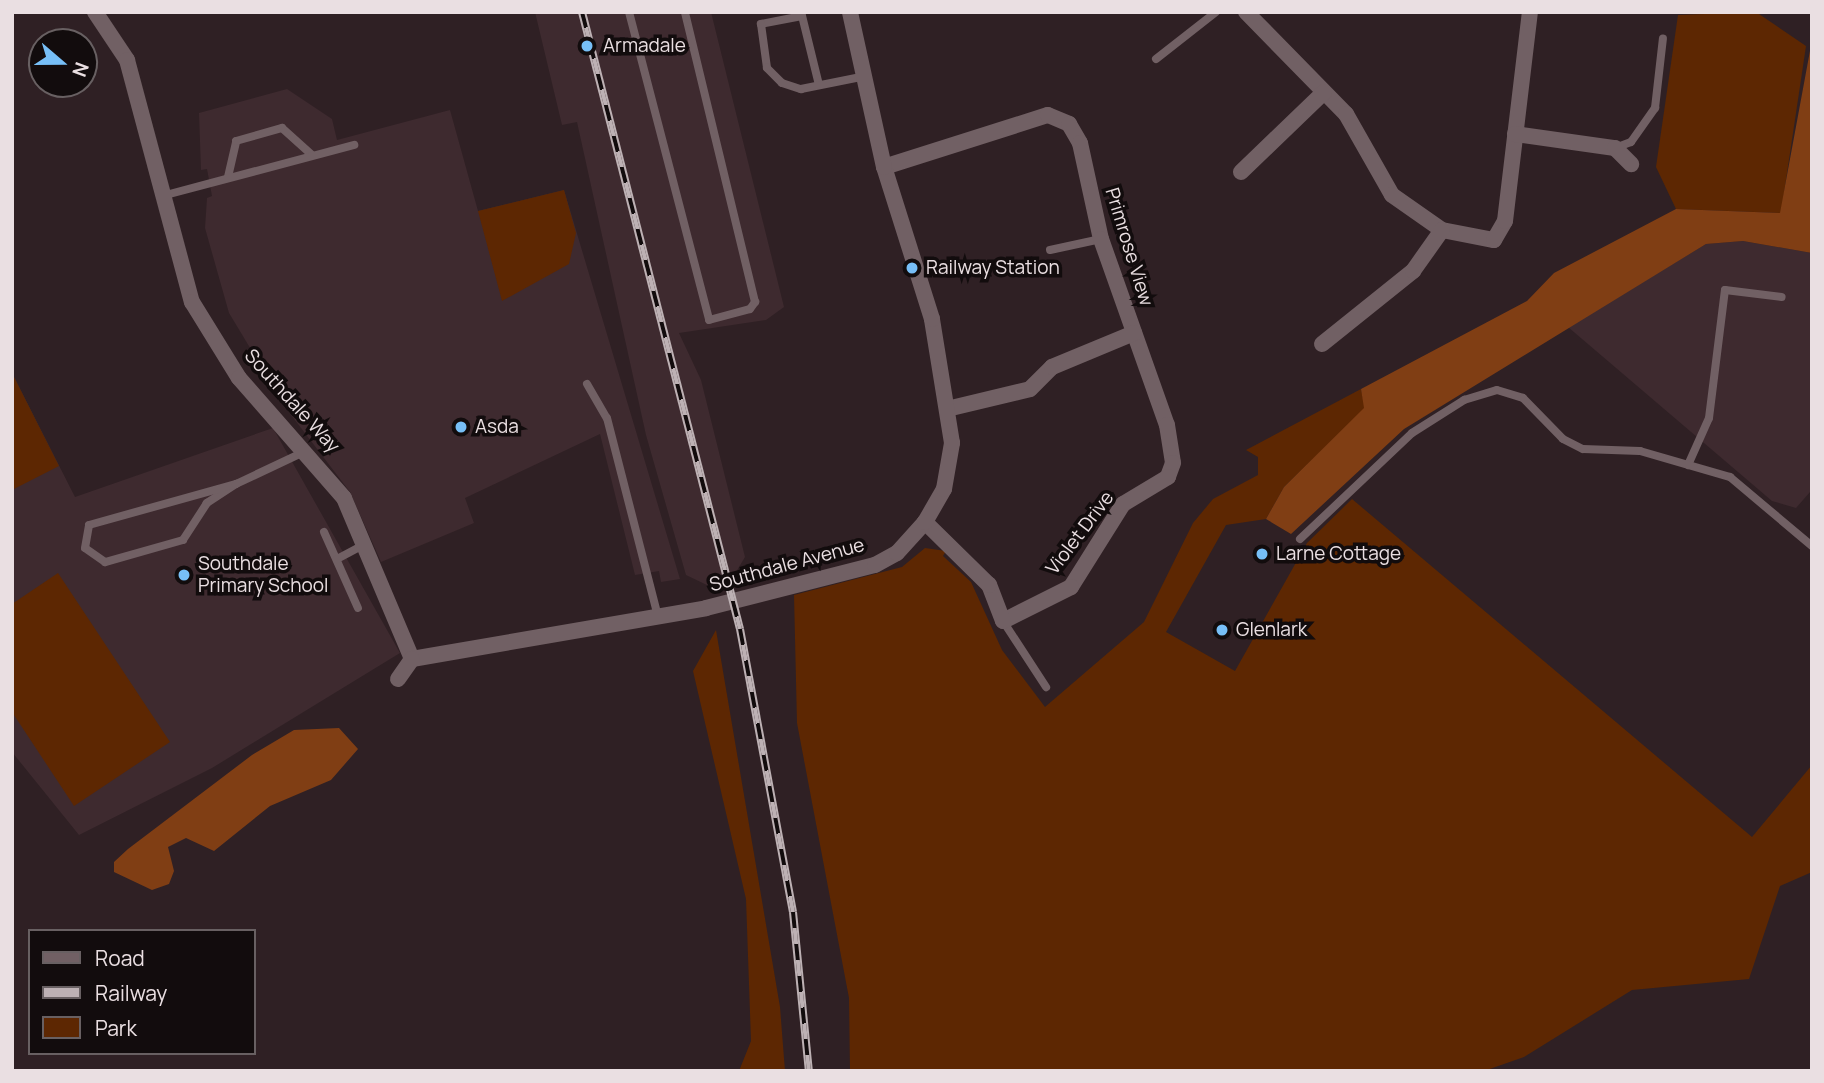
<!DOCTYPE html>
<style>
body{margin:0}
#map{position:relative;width:1824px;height:1083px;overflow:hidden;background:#2f2024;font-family:Manrope,sans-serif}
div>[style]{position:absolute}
.built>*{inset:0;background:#3e2a2f}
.green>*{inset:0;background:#5d2702}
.forest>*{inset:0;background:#803e14}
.lane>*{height:8px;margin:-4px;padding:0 4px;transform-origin:4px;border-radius:4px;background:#716064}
.street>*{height:16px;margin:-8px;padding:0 8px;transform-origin:8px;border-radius:8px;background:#716064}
.rail>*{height:8px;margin-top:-4px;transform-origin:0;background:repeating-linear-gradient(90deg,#120c0d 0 16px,#bdb1b4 0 32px);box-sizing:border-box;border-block:2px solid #bdb1b4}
.dots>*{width:19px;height:19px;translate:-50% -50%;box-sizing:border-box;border:4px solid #120c0d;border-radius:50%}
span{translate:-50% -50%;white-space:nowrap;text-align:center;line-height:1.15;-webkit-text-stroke:7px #120c0d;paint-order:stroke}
.poi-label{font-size:19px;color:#eadfe2}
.left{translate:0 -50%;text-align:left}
.street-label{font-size:19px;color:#eadfe2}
.frame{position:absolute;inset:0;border:14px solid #eadfe2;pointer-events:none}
.legend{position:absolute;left:28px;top:929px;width:228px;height:126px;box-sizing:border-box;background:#120c0d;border:2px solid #686062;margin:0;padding:9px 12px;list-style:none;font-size:21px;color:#eadfe2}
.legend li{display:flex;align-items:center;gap:14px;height:35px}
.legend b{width:35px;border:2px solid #686062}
.north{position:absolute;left:28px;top:28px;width:70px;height:70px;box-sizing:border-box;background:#120c0d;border:2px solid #686062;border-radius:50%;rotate:110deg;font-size:19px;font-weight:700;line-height:28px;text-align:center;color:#eadfe2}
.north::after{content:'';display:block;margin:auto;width:24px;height:32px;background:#77bff7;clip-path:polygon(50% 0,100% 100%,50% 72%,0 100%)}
</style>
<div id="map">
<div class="built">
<div style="clip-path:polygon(535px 12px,711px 12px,784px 307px,766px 320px,679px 333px,701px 380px,745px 557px,730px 582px,709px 586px,686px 575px,646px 435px,577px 122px,562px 125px)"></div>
<div style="clip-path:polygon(287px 89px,332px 119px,337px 140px,450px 110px,478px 211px,564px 190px,680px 579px,661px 582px,659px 571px,635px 575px,600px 434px,465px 498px,474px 523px,381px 562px,350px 492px,288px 411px,229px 313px,205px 228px,207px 198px,212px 196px,207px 169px,201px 170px,199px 113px)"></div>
<div style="clip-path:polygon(1743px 241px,1812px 253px,1812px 468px,1810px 492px,1796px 508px,1772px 501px,1568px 327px,1706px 244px)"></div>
<div style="clip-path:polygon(12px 373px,75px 497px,273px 428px,400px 653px,212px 768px,79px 835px,12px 752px)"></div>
</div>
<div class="green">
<div style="clip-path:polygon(1756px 12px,1806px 46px,1781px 213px,1676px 209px,1656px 167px,1678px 15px)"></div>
<div style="clip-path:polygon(564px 190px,576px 233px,569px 264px,502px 301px,478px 211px)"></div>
<div style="clip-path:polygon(12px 373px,59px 466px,12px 490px)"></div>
<div style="clip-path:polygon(1361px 389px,1365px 408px,1284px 487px,1266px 519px,1226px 525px,1166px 632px,1235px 671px,1307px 543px,1352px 499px,1752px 837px,1812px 765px,1812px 872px,1780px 886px,1749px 979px,1632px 990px,1524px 1057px,1484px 1071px,850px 1071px,849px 998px,797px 723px,794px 595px,902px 567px,925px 548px,946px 551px,943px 556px,971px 582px,1002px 650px,1045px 707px,1144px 622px,1193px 523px,1213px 499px,1258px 475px,1258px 457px,1246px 450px)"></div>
<div style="clip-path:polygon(58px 573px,170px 742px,74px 806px,12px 712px,12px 604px)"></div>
<div style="clip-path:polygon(716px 630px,780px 1007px,785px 1071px,739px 1071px,751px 1041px,746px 899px,693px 671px)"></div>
</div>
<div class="forest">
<div style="clip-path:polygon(1812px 40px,1812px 253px,1743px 241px,1706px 244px,1404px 429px,1291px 534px,1266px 519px,1284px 487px,1364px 408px,1361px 389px,1527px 301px,1554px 273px,1676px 209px,1780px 213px)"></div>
<div style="clip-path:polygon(339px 728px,358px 749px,331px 780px,270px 806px,214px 851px,186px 838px,168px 847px,174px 871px,169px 884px,152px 890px,114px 872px,114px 862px,128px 849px,252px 755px,294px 730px)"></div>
</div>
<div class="lane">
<div style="left:629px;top:12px;width:318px;rotate:75.4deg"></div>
<div style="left:709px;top:320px;width:42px;rotate:-15deg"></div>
<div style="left:750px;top:309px;width:9px;rotate:-54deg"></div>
<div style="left:755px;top:302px;width:298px;rotate:-103.6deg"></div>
<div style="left:1156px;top:59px;width:76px;rotate:-38.1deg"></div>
<div style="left:819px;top:85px;width:71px;rotate:-103.8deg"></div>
<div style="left:802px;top:16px;width:42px;rotate:169deg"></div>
<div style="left:761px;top:24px;width:44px;rotate:82.2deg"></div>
<div style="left:767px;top:68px;width:21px;rotate:45deg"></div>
<div style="left:782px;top:83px;width:20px;rotate:18deg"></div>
<div style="left:801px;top:89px;width:61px;rotate:-11.3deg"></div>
<div style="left:1615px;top:148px;width:17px;rotate:-21deg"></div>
<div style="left:1631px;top:142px;width:42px;rotate:-54.8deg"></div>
<div style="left:1655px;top:108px;width:70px;rotate:-83.5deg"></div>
<div style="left:228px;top:177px;width:37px;rotate:-77deg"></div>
<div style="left:236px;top:141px;width:48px;rotate:-15.8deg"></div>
<div style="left:282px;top:128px;width:40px;rotate:42deg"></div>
<div style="left:162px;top:196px;width:199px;rotate:-14.9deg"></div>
<div style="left:1050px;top:250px;width:52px;rotate:-12.2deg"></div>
<div style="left:587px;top:384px;width:39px;rotate:60deg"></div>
<div style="left:607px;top:418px;width:205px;rotate:75.6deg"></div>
<div style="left:1688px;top:465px;width:51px;rotate:-65.9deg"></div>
<div style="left:1709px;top:418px;width:129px;rotate:-82.9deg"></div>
<div style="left:1725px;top:290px;width:57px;rotate:7deg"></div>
<div style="left:236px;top:484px;width:35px;rotate:147deg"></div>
<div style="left:207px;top:503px;width:44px;rotate:123deg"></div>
<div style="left:183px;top:540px;width:81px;rotate:164.2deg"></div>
<div style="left:105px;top:562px;width:24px;rotate:-145deg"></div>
<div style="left:85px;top:548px;width:23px;rotate:-80deg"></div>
<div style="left:89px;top:525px;width:153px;rotate:-15.6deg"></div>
<div style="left:236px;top:484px;width:77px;rotate:-25.2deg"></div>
<div style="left:324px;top:532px;width:83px;rotate:65.9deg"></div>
<div style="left:1300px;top:539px;width:154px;rotate:-43.4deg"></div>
<div style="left:1412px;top:433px;width:62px;rotate:-32.4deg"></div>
<div style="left:1464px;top:400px;width:34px;rotate:-17deg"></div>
<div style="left:1497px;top:390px;width:27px;rotate:17deg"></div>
<div style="left:1523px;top:398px;width:57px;rotate:45.7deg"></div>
<div style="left:1563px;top:439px;width:22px;rotate:27deg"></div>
<div style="left:1583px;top:449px;width:57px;rotate:2deg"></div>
<div style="left:1640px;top:451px;width:94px;rotate:16.1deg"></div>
<div style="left:1730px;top:477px;width:107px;rotate:40.1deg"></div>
<div style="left:337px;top:559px;width:32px;rotate:-28deg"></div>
<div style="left:1003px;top:621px;width:79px;rotate:56.9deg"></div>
</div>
<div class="street">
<div style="left:95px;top:12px;width:58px;rotate:56.3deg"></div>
<div style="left:127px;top:60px;width:251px;rotate:75deg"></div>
<div style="left:192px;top:302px;width:89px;rotate:58.3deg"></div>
<div style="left:239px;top:378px;width:159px;rotate:48.8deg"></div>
<div style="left:344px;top:498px;width:175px;rotate:67.1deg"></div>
<div style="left:1246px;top:12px;width:143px;rotate:45.6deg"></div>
<div style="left:1346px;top:114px;width:93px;rotate:60.4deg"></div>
<div style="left:1392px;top:195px;width:61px;rotate:35deg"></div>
<div style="left:1442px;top:230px;width:53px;rotate:10.9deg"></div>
<div style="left:1494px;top:240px;width:22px;rotate:-60deg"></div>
<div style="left:1505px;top:221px;width:210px;rotate:-83.2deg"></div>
<div style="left:1515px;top:134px;width:101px;rotate:8deg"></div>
<div style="left:1615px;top:148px;width:23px;rotate:45deg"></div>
<div style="left:884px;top:167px;width:172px;rotate:-17.6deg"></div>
<div style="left:1048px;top:115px;width:23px;rotate:23deg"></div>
<div style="left:1069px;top:124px;width:22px;rotate:60deg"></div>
<div style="left:1080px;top:143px;width:98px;rotate:77.7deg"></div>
<div style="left:1101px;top:239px;width:197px;rotate:70.5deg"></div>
<div style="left:1167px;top:425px;width:38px;rotate:81deg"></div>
<div style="left:1173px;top:463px;width:15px;rotate:110deg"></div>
<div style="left:1168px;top:477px;width:52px;rotate:149deg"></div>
<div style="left:1123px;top:504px;width:98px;rotate:122.1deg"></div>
<div style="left:1071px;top:587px;width:76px;rotate:153.4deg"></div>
<div style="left:1003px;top:621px;width:39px;rotate:-111deg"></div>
<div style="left:989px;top:585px;width:90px;rotate:-135.5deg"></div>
<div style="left:1241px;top:172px;width:115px;rotate:-43.9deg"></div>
<div style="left:1322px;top:344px;width:117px;rotate:-38.7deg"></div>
<div style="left:1413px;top:271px;width:50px;rotate:-54.7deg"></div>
<div style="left:947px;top:409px;width:85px;rotate:-13.5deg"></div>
<div style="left:1030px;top:389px;width:31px;rotate:-45deg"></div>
<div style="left:1052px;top:367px;width:89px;rotate:-22.5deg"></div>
<div style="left:412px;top:659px;width:298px;rotate:-9.8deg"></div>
<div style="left:706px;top:608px;width:174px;rotate:-14.3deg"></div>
<div style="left:875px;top:565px;width:25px;rotate:-29deg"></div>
<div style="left:897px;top:553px;width:42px;rotate:-47.9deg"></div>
<div style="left:925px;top:522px;width:38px;rotate:-60deg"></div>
<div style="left:944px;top:489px;width:47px;rotate:-80.1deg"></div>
<div style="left:952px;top:443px;width:126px;rotate:-99.2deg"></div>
<div style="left:932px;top:319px;width:159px;rotate:-107.5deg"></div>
<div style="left:884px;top:167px;width:159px;rotate:-102.4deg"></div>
<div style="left:398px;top:679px;width:24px;rotate:-55deg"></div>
</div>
<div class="rail">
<div style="left:582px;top:12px;width:637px;rotate:75.64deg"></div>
<div style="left:740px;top:629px;width:288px;rotate:79.4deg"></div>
<div style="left:793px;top:912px;width:160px;rotate:84.3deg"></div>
</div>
<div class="dots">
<div style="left:587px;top:46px;background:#77bff7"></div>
<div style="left:912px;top:268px;background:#77bff7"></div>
<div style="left:461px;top:427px;background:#77bff7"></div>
<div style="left:1262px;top:554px;background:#77bff7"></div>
<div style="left:184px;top:575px;background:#77bff7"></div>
<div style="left:1222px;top:630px;background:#77bff7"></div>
</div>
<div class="poi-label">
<span class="left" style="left:603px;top:46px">Armadale</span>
<span class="left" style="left:926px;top:268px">Railway Station</span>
<span class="left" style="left:475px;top:427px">Asda</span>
<span class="left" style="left:1276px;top:554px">Larne Cottage</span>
<span class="left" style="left:198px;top:575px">Southdale<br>Primary School</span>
<span class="left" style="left:1236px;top:630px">Glenlark</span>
</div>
<div class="street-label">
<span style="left:1129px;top:247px;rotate:73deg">Primrose View</span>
<span style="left:292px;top:401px;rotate:48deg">Southdale Way</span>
<span style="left:1080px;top:533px;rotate:-53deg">Violet Drive</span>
<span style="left:787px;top:565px;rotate:-15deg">Southdale Avenue</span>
</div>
<div class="frame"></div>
<ul class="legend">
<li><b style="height:9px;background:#716064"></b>Road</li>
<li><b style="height:9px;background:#bdb1b4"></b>Railway</li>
<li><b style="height:19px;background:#5d2702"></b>Park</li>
</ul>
<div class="north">N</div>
</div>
